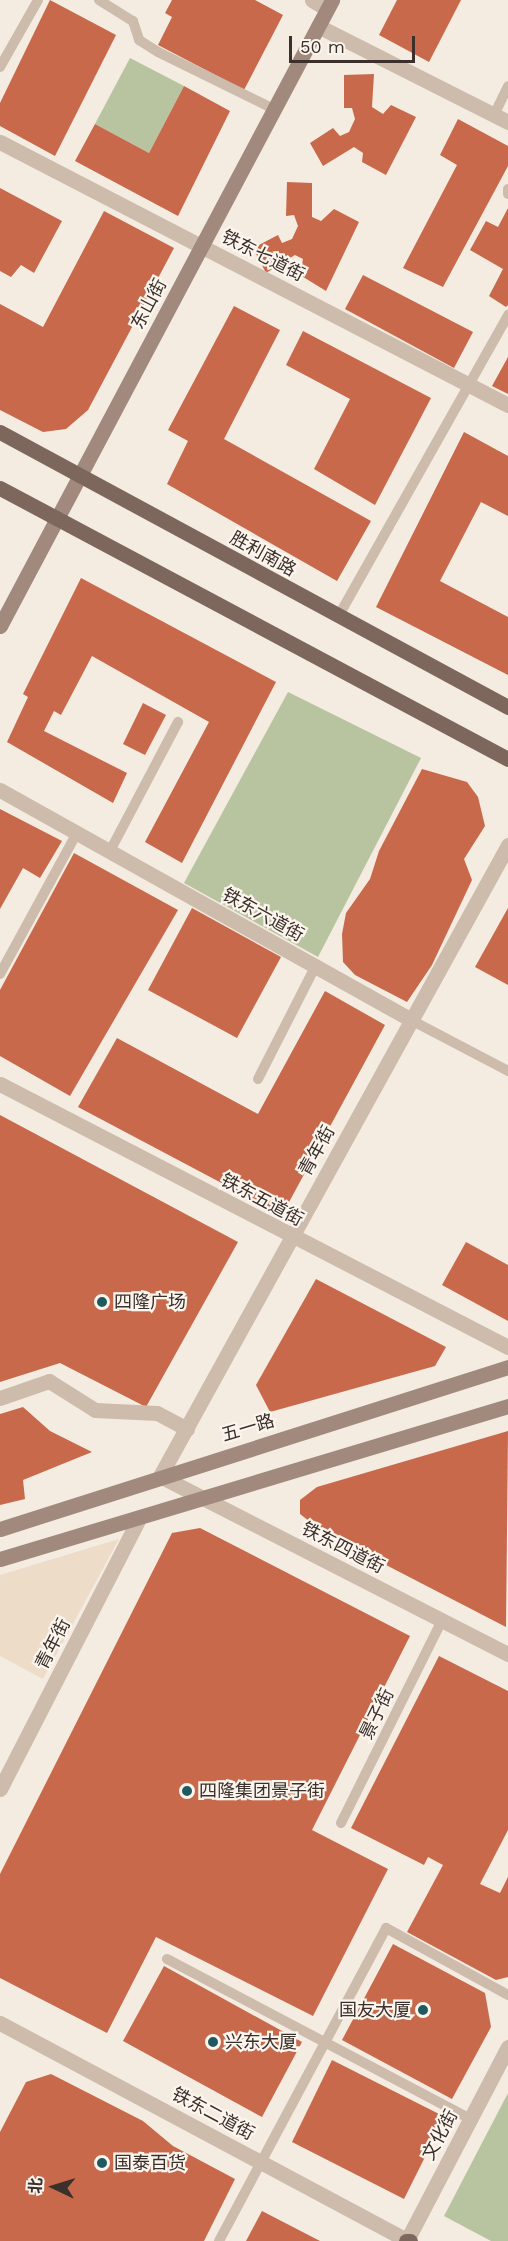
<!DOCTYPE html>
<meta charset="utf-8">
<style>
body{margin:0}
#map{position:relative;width:508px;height:2241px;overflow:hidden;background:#f4ebe1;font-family:"Work Sans","Noto Sans SC",sans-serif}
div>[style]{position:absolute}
.green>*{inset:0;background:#b8c4a0}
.plaza>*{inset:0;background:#ecdcc8}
.building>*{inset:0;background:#c8694b}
.lane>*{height:10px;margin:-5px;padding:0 5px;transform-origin:5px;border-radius:5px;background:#cdbbac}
.street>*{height:15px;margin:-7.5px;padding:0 7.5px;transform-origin:7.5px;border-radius:7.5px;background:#cdbbac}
.secondary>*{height:15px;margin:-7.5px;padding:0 7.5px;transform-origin:7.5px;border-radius:7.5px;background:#a18a7d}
.primary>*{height:15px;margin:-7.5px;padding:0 7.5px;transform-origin:7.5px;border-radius:7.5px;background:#7d675c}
.dots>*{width:16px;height:16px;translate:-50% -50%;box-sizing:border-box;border:3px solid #fbf5ee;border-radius:50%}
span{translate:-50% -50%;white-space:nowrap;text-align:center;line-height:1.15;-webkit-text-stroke:4.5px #fbf5ee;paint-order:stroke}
.street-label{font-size:18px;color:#3b302b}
.poi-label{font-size:18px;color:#3b302b}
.left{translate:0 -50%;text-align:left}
.right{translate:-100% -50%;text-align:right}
.north{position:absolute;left:24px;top:2157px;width:60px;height:60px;-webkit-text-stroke:4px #fbf5ee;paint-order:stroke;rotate:274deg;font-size:16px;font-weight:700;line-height:24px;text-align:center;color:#3b302b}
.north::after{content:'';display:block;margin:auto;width:21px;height:27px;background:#3b302b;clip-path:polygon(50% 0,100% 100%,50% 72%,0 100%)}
.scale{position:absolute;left:289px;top:36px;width:126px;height:27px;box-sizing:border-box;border:3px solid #3b302b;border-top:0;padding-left:8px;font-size:18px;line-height:21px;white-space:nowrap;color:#3b302b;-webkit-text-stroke:4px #fbf5ee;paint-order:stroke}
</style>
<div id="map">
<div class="green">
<div style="clip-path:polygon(130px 58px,184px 86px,149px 153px,95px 124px)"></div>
<div style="clip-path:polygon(288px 692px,421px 758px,318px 957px,184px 883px)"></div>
<div style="clip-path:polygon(508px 2093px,508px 2241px,491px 2241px,444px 2216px)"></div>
</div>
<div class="plaza">
<div style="clip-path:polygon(119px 1539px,43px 1679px,0 1656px,0 1575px)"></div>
</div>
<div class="building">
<div style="clip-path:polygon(50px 0,116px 35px,55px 156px,0 126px,0 103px)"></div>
<div style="clip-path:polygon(172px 0,255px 0,283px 15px,244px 90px,158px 45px,172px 17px,165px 13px)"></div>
<div style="clip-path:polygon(397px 0,461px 0,429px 62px,379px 35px)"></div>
<div style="clip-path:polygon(374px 74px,372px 107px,383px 114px,391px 105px,416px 117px,386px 175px,362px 162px,363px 153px,354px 147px,323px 166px,310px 143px,333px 128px,340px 136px,349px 132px,355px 119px,352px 108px,344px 108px,344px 75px)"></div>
<div style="clip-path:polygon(184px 86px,230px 111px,178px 216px,75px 161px,95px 124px,149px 153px)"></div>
<div style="clip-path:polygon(458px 119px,508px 146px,508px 166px,443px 287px,403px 268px,457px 165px,440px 155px)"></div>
<div style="clip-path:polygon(287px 182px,312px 183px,312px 217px,321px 221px,334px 209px,359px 222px,326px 291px,300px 275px,303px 259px,295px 255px,266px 273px,253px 248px,278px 235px,282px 243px,292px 239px,298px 226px,294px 215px,286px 216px)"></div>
<div style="clip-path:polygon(0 188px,62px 221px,34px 273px,21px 265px,11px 277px,0 271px)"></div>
<div style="clip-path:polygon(508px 208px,508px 305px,506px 307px,489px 296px,503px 269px,470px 250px,486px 221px,498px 227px)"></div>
<div style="clip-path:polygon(104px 211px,174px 248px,88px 410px,66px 429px,43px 432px,0 410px,0 304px,43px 327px)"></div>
<div style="clip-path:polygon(363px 275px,473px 332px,454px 368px,345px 309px)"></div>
<div style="clip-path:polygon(234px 306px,280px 330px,224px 439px,371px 521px,337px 581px,167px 484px,188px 441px,168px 430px)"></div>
<div style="clip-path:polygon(303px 331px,431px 398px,375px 505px,314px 469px,350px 399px,286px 365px)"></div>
<div style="clip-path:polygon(508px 357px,508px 394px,492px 386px)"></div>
<div style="clip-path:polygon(464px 432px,508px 456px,508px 516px,481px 502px,440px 581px,508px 617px,508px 675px,376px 607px)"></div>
<div style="clip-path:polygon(81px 578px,276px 682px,182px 863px,145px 842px,209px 722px,92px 656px,61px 715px,54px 711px,44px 731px,127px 773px,113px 803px,7px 742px,28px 697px,23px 694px)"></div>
<div style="clip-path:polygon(143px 703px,166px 715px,145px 755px,123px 744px)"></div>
<div style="clip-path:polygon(422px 769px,467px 782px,478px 797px,485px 826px,464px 859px,472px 880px,432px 965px,407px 1002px,355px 975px,343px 962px,342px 934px,346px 913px,370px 879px,379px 851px)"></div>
<div style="clip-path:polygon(0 809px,62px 841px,40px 878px,23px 868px,0 909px)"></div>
<div style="clip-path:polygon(74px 853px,178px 910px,70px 1096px,0 1056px,0 990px)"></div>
<div style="clip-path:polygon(192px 908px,281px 957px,237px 1038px,148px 990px)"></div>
<div style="clip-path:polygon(508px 908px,508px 985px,475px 967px)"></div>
<div style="clip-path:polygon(325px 991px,385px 1025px,282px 1215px,78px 1107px,117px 1038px,258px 1114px)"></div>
<div style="clip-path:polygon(0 1115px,238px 1242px,146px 1407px,60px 1363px,0 1382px)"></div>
<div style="clip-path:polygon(466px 1242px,508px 1265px,508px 1321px,442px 1285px)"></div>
<div style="clip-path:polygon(316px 1279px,446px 1347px,435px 1366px,270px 1412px,256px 1385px)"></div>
<div style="clip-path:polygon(23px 1407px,50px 1431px,92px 1452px,23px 1480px,25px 1499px,0 1505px,0 1414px)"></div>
<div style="clip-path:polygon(508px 1431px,506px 1627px,326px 1534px,300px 1514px,300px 1500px,317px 1487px)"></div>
<div style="clip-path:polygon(200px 1528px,410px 1636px,312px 1830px,388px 1869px,313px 2016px,156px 1937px,107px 2033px,0 1978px,0 1874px,172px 1533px)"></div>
<div style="clip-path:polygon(439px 1656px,508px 1691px,508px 1830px,480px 1884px,500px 1893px,508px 1877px,508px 1977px,496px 1980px,407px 1932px,443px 1865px,428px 1857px,424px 1865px,351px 1828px)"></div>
<div style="clip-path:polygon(393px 1944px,485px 1993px,491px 2027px,452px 2099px,342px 2040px)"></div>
<div style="clip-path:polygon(164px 1966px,302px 2042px,262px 2117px,123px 2041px)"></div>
<div style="clip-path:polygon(332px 2060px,445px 2117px,404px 2199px,292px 2142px)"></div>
<div style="clip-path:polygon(51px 2074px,143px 2121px,173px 2146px,235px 2179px,204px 2241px,0 2241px,0 2132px,26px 2082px)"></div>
<div style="clip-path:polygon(262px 2211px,320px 2241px,246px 2241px)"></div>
</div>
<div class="lane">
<div style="left:99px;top:0;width:40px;rotate:32deg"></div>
<div style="left:133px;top:21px;width:20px;rotate:72deg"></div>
<div style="left:139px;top:40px;width:22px;rotate:32deg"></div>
<div style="left:158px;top:52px;width:129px;rotate:26.2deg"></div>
<div style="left:0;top:67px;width:77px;rotate:-60.4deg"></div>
<div style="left:494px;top:115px;width:32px;rotate:-64deg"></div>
<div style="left:508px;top:189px;width:5px;rotate:90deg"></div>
<div style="left:338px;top:617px;width:347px;rotate:-60.6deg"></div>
<div style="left:110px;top:851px;width:146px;rotate:-62.2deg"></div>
<div style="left:0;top:974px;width:161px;rotate:-61.4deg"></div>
<div style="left:411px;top:1020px;width:110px;rotate:27.7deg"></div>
<div style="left:258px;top:1079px;width:126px;rotate:-63deg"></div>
<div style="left:341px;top:1823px;width:227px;rotate:-63.5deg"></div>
<div style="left:167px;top:1959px;width:343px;rotate:27.8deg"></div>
<div style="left:219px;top:2241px;width:355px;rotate:-61.9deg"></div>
<div style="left:386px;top:1928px;width:139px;rotate:28.8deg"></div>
</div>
<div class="street">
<div style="left:312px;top:0;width:17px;rotate:31deg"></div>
<div style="left:318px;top:26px;width:213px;rotate:26.8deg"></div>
<div style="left:0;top:142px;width:572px;rotate:27.37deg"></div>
<div style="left:0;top:790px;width:471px;rotate:29.2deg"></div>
<div style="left:508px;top:845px;width:721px;rotate:118.88deg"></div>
<div style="left:160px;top:1476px;width:391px;rotate:27.1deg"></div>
<div style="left:0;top:1084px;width:572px;rotate:27.37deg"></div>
<div style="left:0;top:1398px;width:52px;rotate:-19.1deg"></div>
<div style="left:49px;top:1381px;width:54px;rotate:32.2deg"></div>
<div style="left:95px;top:1410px;width:62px;rotate:2.8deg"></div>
<div style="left:157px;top:1413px;width:34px;rotate:28deg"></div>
<div style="left:0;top:1789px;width:306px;rotate:-62.8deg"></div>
<div style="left:0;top:2023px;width:461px;rotate:28.1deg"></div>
<div style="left:407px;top:2240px;width:218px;rotate:-62.4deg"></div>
</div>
<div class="secondary">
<div style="left:0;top:626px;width:709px;rotate:-62.06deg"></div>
<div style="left:0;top:1529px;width:533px;rotate:-17.69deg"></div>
<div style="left:0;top:1559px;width:531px;rotate:-16.76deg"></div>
</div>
<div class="primary">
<div style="left:0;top:432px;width:578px;rotate:28.43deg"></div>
<div style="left:0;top:488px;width:576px;rotate:28.08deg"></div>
<div style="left:406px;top:2241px;width:4px"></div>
</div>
<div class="dots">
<div style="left:102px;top:1302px;background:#1f5a5e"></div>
<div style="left:187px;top:1791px;background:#1f5a5e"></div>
<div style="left:423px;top:2010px;background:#1f5a5e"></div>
<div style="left:213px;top:2042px;background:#1f5a5e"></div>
<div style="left:102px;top:2163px;background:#1f5a5e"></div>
</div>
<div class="street-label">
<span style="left:263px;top:256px;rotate:27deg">铁东七道街</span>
<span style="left:149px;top:304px;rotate:-62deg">东山街</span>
<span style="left:263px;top:554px;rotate:29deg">胜利南路</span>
<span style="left:263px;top:915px;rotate:29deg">铁东六道街</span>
<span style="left:317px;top:1151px;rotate:-61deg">青年街</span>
<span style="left:262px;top:1200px;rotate:28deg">铁东五道街</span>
<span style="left:248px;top:1428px;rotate:-17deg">五一路</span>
<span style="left:343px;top:1548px;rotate:27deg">铁东四道街</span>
<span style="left:53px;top:1644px;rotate:-63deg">青年街</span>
<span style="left:377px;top:1714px;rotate:-64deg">景子街</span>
<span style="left:213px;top:2114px;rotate:28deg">铁东二道街</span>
<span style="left:440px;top:2135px;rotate:-62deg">文化街</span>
</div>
<div class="poi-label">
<span class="left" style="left:114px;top:1302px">四隆广场</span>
<span class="left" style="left:199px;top:1791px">四隆集团景子街</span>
<span class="right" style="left:411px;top:2010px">国友大厦</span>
<span class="left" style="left:225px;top:2042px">兴东大厦</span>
<span class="left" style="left:114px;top:2163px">国泰百货</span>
</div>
<div class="north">北</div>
<div class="scale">50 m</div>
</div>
